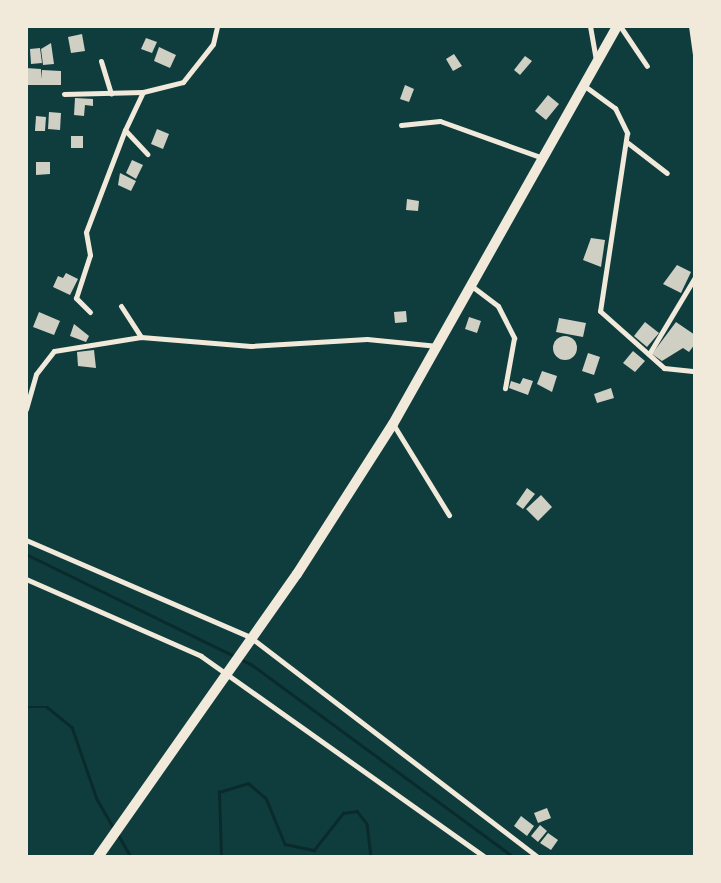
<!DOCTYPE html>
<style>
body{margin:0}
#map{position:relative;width:721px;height:883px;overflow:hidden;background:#0f3d3e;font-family:"Roboto Serif",serif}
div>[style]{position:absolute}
.stream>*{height:2.5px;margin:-1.25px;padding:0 1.25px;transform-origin:1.25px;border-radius:1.25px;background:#0a2a2b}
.building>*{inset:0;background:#cfcfc3}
.round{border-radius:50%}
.minor>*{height:5px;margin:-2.5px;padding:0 2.5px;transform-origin:2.5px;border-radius:2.5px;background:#f1e9da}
.trunk>*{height:10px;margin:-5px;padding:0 5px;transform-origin:5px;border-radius:5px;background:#f1e9da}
span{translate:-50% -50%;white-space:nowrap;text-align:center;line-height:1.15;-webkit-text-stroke:7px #f1e9da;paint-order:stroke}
.frame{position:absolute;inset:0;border:28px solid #f1e9da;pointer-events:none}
</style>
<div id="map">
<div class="stream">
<div style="left:26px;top:554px;width:250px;rotate:26.1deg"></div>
<div style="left:251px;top:664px;width:326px;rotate:36.3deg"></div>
<div style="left:26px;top:707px;width:21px"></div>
<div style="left:47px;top:707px;width:32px;rotate:39deg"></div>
<div style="left:72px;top:727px;width:76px;rotate:70.9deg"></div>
<div style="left:97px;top:799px;width:36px;rotate:60deg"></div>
<div style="left:119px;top:836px;width:24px;rotate:60deg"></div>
<div style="left:221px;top:857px;width:65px;rotate:-91.8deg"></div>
<div style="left:219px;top:792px;width:30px;rotate:-17deg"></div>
<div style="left:248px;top:783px;width:23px;rotate:40deg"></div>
<div style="left:266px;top:798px;width:50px;rotate:67.6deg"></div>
<div style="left:285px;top:844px;width:30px;rotate:12deg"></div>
<div style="left:314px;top:850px;width:47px;rotate:-51.9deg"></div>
<div style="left:343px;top:813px;width:14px;rotate:-8deg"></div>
<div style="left:357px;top:811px;width:16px;rotate:52deg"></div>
<div style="left:367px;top:824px;width:33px;rotate:83deg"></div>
</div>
<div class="building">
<div style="clip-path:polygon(82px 34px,85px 51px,71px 53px,68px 37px)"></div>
<div style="clip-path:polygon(146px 38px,157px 42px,152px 53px,141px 49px)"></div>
<div style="clip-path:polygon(51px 43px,54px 64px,43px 65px,41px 49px)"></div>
<div style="clip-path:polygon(159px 47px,176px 55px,170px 68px,154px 61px)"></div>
<div style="clip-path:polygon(40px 48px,42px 63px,31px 64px,30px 49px)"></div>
<div style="clip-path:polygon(454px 54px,462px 66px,453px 71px,446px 59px)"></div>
<div style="clip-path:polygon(525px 56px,532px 61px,520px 75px,514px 70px)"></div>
<div style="clip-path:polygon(26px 68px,41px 69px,41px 79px,42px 70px,61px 71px,61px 85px,26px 85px)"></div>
<div style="clip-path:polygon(405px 85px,414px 89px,409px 102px,400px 99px)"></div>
<div style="clip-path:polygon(548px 95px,559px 104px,546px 120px,535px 111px)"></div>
<div style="clip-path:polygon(75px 98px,93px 99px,93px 106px,85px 105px,84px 116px,74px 115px)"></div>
<div style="clip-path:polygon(49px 112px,61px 113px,60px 130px,48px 129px)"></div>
<div style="clip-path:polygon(36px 116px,46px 117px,45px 131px,35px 131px)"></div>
<div style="clip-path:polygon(157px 129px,169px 134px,163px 149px,151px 144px)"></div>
<div style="clip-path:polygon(71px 136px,83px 136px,83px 148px,71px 148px)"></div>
<div style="clip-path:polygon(132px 160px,143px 165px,136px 179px,126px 173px)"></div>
<div style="clip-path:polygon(36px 162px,50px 162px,50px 174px,36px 175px)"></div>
<div style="clip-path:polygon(120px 173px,136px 181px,131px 191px,118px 185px)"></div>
<div style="clip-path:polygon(407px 199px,419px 201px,418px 211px,406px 210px)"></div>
<div style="clip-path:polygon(591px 238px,605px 240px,601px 267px,583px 260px)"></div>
<div style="clip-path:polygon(677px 265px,691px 272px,681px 293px,663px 284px)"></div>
<div style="clip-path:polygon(66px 273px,78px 279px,70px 295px,53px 287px,58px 276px,63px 278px)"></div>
<div style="clip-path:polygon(406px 311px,407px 322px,395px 323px,394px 312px)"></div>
<div style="clip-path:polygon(39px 312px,60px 321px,54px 335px,33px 327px)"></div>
<div style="clip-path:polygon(469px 317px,481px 321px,477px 333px,465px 329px)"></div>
<div style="clip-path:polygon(559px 318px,586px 323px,583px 337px,556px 332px)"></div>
<div style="clip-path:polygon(645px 322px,659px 333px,647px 347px,634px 336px)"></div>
<div style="clip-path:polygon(676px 322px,695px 335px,695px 344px,689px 352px,683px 348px,662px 361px,652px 354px)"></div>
<div style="clip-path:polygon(74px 324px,89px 336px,86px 342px,70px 336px)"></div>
<div class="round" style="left:553px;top:336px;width:24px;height:24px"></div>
<div style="clip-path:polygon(94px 350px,96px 368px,78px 366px,77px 352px)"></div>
<div style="clip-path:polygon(633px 351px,645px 361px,635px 372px,623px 363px)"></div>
<div style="clip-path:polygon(588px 353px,600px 357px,594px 375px,582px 371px)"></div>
<div style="clip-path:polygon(542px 371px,557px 376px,552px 392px,537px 384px)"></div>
<div style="clip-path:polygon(523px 378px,533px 381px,528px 395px,509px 388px,511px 381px,520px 384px)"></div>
<div style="clip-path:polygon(611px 388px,614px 398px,597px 403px,594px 394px)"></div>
<div style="clip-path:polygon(527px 488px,535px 494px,523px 509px,516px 504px)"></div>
<div style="clip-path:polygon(541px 495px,552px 507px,538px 521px,526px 509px)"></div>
<div style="clip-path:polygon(547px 808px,551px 818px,538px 823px,534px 813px)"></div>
<div style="clip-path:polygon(521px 816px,534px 826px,527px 836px,514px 826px)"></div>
<div style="clip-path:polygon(540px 825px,547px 831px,538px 842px,531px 836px)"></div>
<div style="clip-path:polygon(548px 833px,558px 840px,551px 850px,540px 843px)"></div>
</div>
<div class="minor">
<div style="left:590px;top:26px;width:36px;rotate:80deg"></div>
<div style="left:620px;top:26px;width:48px;rotate:56deg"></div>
<div style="left:691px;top:26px;width:29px;rotate:82deg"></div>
<div style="left:101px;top:61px;width:34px;rotate:73deg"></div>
<div style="left:586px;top:87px;width:36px;rotate:36deg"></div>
<div style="left:615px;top:108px;width:28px;rotate:64deg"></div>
<div style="left:627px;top:133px;width:180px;rotate:98.6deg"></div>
<div style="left:600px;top:311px;width:86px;rotate:41.7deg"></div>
<div style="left:664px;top:368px;width:31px;rotate:6deg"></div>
<div style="left:64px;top:94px;width:79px;rotate:-1.5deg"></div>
<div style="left:401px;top:125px;width:39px;rotate:-6deg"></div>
<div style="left:440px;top:121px;width:109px;rotate:19.8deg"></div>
<div style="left:125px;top:130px;width:33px;rotate:47deg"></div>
<div style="left:628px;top:143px;width:49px;rotate:37.6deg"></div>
<div style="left:473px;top:287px;width:31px;rotate:37deg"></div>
<div style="left:498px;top:306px;width:36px;rotate:63deg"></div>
<div style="left:514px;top:338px;width:51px;rotate:100.2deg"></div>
<div style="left:121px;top:306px;width:37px;rotate:57deg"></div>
<div style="left:141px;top:337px;width:110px;rotate:4.7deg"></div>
<div style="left:251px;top:346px;width:116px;rotate:-3.5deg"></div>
<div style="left:367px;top:339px;width:71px;rotate:5.6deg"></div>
<div style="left:90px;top:312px;width:20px;rotate:-135deg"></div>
<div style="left:76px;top:298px;width:45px;rotate:-72deg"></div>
<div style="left:90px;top:255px;width:23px;rotate:-100deg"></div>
<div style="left:86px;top:232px;width:109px;rotate:-69.1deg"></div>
<div style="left:125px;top:130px;width:42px;rotate:-64.7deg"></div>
<div style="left:143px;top:92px;width:41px;rotate:-14deg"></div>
<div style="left:183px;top:82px;width:48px;rotate:-51.7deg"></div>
<div style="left:213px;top:44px;width:18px;rotate:-77deg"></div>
<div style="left:649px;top:354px;width:90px;rotate:-59.1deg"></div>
<div style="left:26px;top:409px;width:36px;rotate:-74deg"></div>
<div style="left:36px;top:374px;width:29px;rotate:-52deg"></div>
<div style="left:54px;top:351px;width:88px;rotate:-9.1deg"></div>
<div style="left:393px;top:424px;width:107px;rotate:58.4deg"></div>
<div style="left:26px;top:540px;width:244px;rotate:23.4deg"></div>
<div style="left:250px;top:637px;width:362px;rotate:37.4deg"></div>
<div style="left:26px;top:579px;width:191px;rotate:23.7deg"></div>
<div style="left:201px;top:656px;width:348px;rotate:35.3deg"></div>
</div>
<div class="trunk">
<div style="left:98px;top:857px;width:346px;rotate:-54.9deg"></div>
<div style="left:297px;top:574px;width:178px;rotate:-57.4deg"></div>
<div style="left:393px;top:424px;width:457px;rotate:-60.6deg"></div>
</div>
<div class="frame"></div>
</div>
